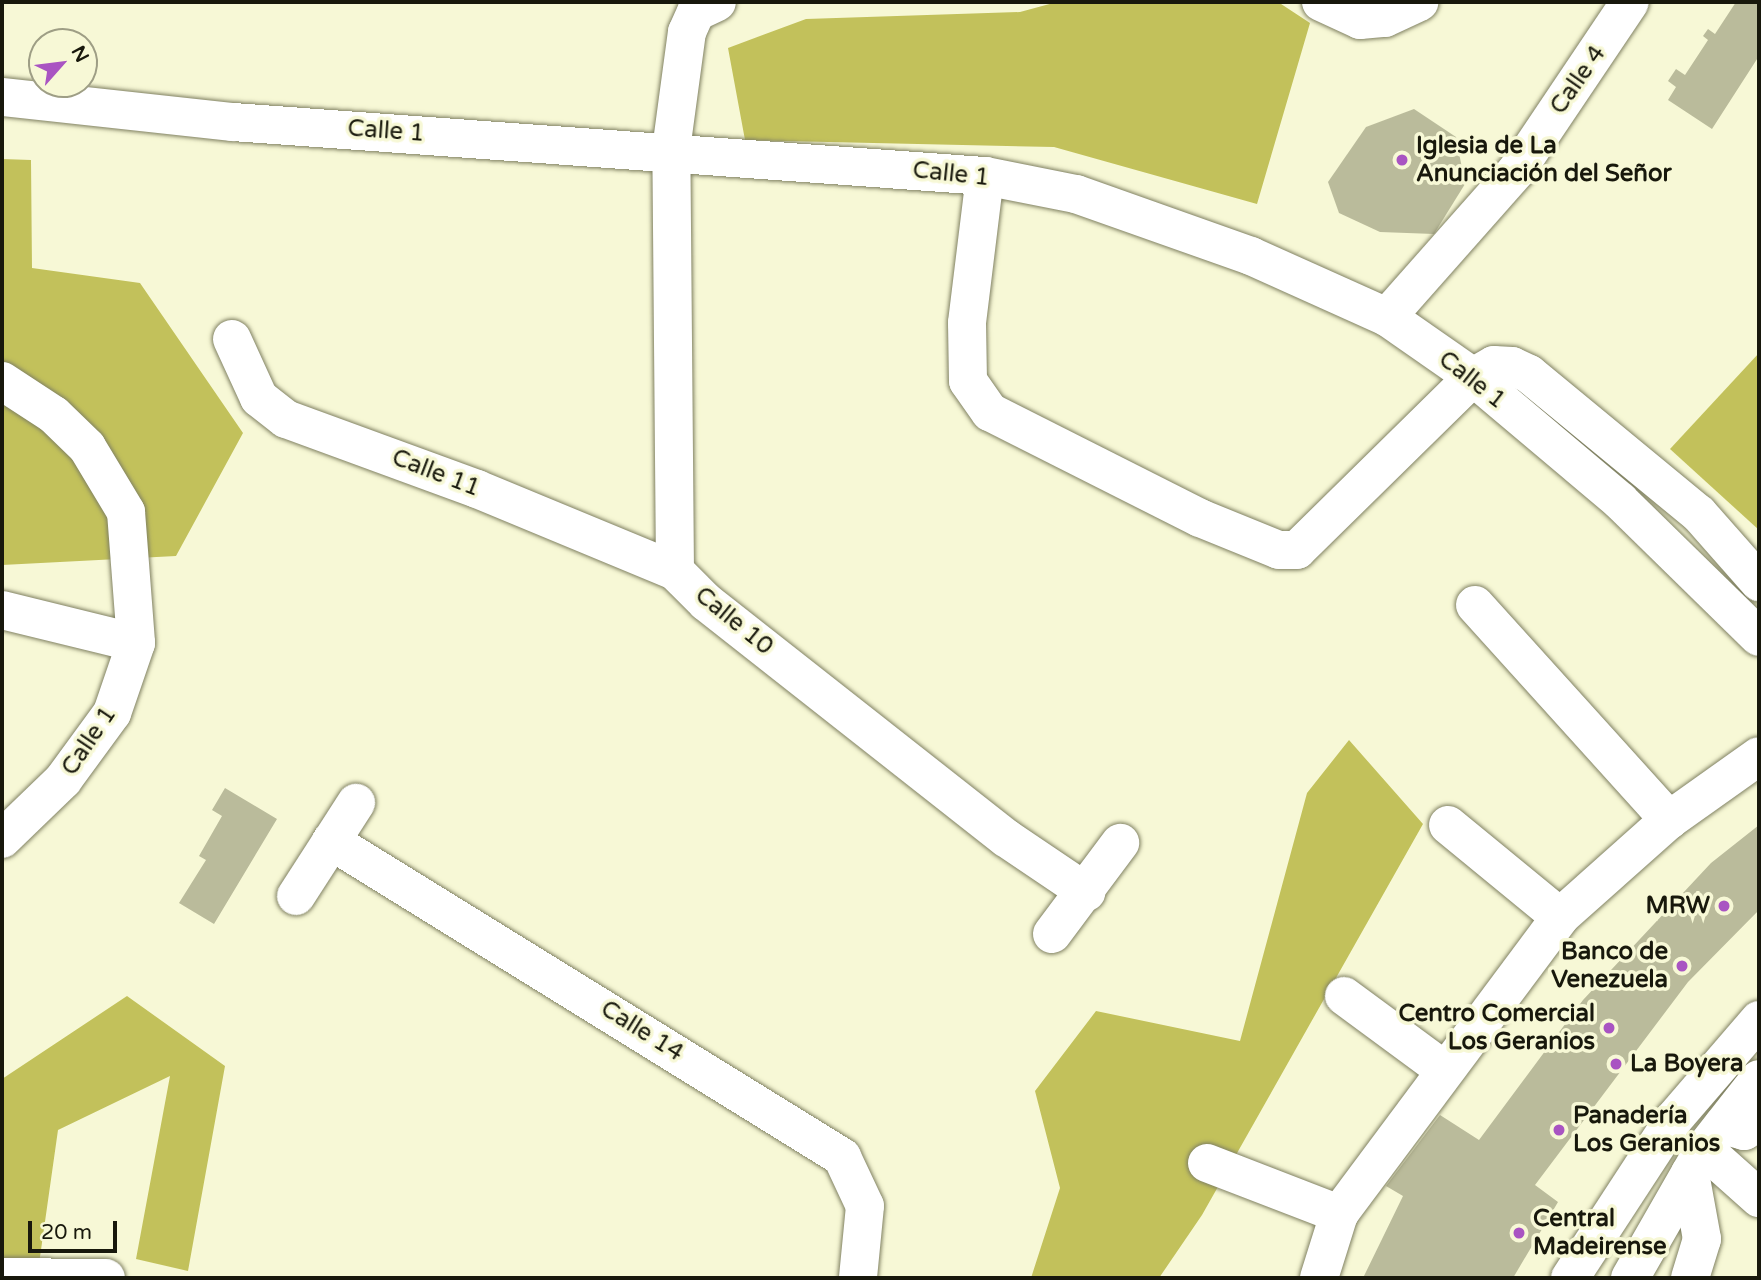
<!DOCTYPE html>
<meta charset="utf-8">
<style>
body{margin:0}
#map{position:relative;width:1761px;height:1280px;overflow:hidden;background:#f7f8d6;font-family:"Varela Round",sans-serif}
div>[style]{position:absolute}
.forest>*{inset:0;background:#c2c15b}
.building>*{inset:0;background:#babb9b}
.roads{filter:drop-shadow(0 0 2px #808162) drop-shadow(0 0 2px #808162)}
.minor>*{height:38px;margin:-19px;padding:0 19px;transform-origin:19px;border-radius:19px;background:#fff}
.major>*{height:38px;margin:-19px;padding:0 19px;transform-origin:19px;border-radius:19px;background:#fff}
.dots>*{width:19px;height:19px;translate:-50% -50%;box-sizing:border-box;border:4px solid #f7f8d6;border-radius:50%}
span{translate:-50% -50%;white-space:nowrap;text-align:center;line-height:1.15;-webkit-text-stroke:7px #f7f8d6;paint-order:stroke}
.street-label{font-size:24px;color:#18180c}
.poi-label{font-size:24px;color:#18180c;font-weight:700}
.left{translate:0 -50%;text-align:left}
.right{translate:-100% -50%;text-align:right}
.frame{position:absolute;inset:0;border:4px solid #18180c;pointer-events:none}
.north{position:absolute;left:28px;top:28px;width:70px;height:70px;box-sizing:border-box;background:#f7f8d6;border:2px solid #9e9e85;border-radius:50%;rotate:62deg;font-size:19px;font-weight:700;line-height:28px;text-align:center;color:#18180c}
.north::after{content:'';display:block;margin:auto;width:24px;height:32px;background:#a954c2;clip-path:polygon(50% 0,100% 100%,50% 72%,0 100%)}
.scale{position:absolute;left:28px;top:1221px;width:89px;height:32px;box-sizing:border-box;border:4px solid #18180c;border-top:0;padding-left:9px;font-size:21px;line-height:24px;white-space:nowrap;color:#18180c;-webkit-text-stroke:5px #f7f8d6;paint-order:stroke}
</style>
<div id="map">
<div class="forest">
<div style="clip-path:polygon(1057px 2px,1278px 2px,1310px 23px,1257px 204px,1054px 147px,745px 140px,728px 48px,806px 19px,1020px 12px)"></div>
<div style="clip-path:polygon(2px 159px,31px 160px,32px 268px,140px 283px,243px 433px,176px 556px,2px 565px)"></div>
<div style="clip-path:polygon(1759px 353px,1759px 530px,1670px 449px)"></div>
<div style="clip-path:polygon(1349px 740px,1423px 824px,1202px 1215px,1159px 1278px,1031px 1278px,1060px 1188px,1035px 1091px,1096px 1011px,1240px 1041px,1307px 793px)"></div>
<div style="clip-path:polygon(127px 996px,225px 1066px,188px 1271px,136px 1259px,170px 1076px,58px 1130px,37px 1278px,2px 1278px,2px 1079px)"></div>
</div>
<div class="building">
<div style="clip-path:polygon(1736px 2px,1759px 2px,1759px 56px,1712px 129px,1668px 100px,1676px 87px,1668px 81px,1676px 69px,1685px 75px,1708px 40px,1703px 36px,1708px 29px,1715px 34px)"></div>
<div style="clip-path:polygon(1414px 109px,1456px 137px,1465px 184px,1434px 234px,1380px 232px,1339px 213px,1328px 182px,1366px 127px)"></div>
<div style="clip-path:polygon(225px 788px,277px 819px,214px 924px,179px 903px,206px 860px,199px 856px,222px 816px,212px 810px)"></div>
<div style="clip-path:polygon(1759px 825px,1759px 910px,1688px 982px,1535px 1185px,1558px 1202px,1513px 1278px,1363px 1278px,1403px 1196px,1386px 1186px,1440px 1115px,1479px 1140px,1583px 1000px,1711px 863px)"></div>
</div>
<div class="roads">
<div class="minor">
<div style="left:1321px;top:2px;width:43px;rotate:24.8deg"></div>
<div style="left:1360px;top:20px;width:25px;rotate:-5deg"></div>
<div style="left:1385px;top:18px;width:38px;rotate:-25deg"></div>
<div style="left:2px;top:97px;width:232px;rotate:6.2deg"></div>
<div style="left:233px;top:122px;width:754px;rotate:4.11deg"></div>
<div style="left:985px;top:176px;width:93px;rotate:11.2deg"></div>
<div style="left:1076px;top:194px;width:186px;rotate:19.5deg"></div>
<div style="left:1251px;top:256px;width:149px;rotate:24.2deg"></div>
<div style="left:1387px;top:317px;width:105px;rotate:34.9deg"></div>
<div style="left:1473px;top:377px;width:192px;rotate:40.1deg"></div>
<div style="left:1620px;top:501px;width:194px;rotate:44.4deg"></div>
<div style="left:985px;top:176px;width:148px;rotate:97deg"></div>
<div style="left:967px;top:323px;width:58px;rotate:89deg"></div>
<div style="left:968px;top:381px;width:38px;rotate:55deg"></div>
<div style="left:990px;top:412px;width:235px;rotate:26.8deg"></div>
<div style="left:1200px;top:518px;width:85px;rotate:22.1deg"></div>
<div style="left:1279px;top:550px;width:18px"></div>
<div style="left:1297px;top:550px;width:247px;rotate:-44.5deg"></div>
<div style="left:1473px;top:377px;width:24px;rotate:-30deg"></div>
<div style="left:1494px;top:365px;width:18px;rotate:3deg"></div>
<div style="left:1512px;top:366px;width:19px;rotate:25deg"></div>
<div style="left:1529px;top:374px;width:220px;rotate:39.5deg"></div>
<div style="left:1699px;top:514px;width:91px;rotate:48.6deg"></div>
<div style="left:1387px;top:317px;width:196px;rotate:-48.5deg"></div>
<div style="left:1517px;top:170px;width:202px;rotate:-56.1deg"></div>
<div style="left:232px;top:339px;width:65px;rotate:65.4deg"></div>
<div style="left:259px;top:398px;width:34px;rotate:38deg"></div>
<div style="left:286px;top:419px;width:203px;rotate:20.1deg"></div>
<div style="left:477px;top:489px;width:214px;rotate:22.5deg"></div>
<div style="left:675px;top:571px;width:44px;rotate:45deg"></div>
<div style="left:706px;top:602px;width:382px;rotate:38.2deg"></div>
<div style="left:1006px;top:838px;width:97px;rotate:34deg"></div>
<div style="left:2px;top:381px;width:62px;rotate:33.2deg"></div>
<div style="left:54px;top:415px;width:46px;rotate:44.1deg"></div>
<div style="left:87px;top:447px;width:76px;rotate:59deg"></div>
<div style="left:126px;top:512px;width:131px;rotate:85.6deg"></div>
<div style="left:136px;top:643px;width:74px;rotate:108.9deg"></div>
<div style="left:112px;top:713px;width:83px;rotate:126.2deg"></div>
<div style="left:63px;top:780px;width:85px;rotate:136deg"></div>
<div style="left:675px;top:571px;width:421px;rotate:-90.5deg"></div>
<div style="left:671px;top:150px;width:119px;rotate:-82.3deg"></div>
<div style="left:687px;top:32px;width:22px;rotate:-66deg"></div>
<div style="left:696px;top:12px;width:23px;rotate:-25deg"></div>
<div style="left:1475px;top:605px;width:290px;rotate:47.9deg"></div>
<div style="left:2px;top:610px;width:138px;rotate:13.8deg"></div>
<div style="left:1448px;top:825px;width:145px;rotate:39.4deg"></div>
<div style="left:331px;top:841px;width:601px;rotate:31.73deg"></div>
<div style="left:842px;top:1157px;width:54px;rotate:64.9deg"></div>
<div style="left:865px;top:1206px;width:72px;rotate:95.6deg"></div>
<div style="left:296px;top:896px;width:111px;rotate:-57.2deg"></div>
<div style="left:1052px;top:934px;width:114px;rotate:-53.2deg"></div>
<div style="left:1344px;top:996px;width:123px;rotate:36.4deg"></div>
<div style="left:1723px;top:1125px;width:22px;rotate:16deg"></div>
<div style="left:1744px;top:1131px;width:18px;rotate:-34deg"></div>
<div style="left:1704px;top:1149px;width:74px;rotate:41.7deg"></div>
<div style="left:1207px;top:1163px;width:142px;rotate:21.1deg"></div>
<div style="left:2px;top:1277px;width:104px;rotate:0.6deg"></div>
<div style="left:1319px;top:1278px;width:67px;rotate:-72.6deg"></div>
<div style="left:1339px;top:1214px;width:370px;rotate:-53.3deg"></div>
<div style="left:1560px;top:917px;width:146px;rotate:-41.7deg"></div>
<div style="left:1669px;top:820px;width:110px;rotate:-35.4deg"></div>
<div style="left:1690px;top:1278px;width:41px;rotate:-72.9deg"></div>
<div style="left:1702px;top:1239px;width:67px;rotate:-100.3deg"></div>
</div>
<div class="major">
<div style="left:1570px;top:1278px;width:189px;rotate:-56.9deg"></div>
<div style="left:1673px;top:1120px;width:132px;rotate:-49.3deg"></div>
<div style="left:1630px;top:1278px;width:149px;rotate:-60.2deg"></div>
<div style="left:1704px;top:1149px;width:89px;rotate:-51.8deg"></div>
</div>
</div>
<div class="dots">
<div style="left:1402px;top:160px;background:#a954c2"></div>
<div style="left:1724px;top:906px;background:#a954c2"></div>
<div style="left:1682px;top:966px;background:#a954c2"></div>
<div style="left:1609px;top:1028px;background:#a954c2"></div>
<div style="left:1616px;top:1064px;background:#a954c2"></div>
<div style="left:1559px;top:1130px;background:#a954c2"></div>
<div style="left:1519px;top:1233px;background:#a954c2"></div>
</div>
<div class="street-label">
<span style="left:1578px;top:80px;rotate:-55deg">Calle 4</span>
<span style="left:386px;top:131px;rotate:4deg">Calle 1</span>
<span style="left:951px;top:174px;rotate:6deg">Calle 1</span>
<span style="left:1472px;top:380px;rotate:38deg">Calle 1</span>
<span style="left:436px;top:473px;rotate:21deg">Calle 11</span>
<span style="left:734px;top:621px;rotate:39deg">Calle 10</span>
<span style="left:89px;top:741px;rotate:-56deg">Calle 1</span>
<span style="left:642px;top:1031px;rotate:32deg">Calle 14</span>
</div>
<div class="poi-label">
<span class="left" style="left:1416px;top:160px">Iglesia de La<br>Anunciación del Señor</span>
<span class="right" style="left:1710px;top:906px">MRW</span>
<span class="right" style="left:1668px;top:966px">Banco de<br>Venezuela</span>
<span class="right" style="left:1595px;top:1028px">Centro Comercial<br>Los Geranios</span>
<span class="left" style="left:1630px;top:1064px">La Boyera</span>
<span class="left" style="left:1573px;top:1130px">Panadería<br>Los Geranios</span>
<span class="left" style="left:1533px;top:1233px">Central<br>Madeirense</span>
</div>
<div class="frame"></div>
<div class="north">N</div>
<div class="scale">20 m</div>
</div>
